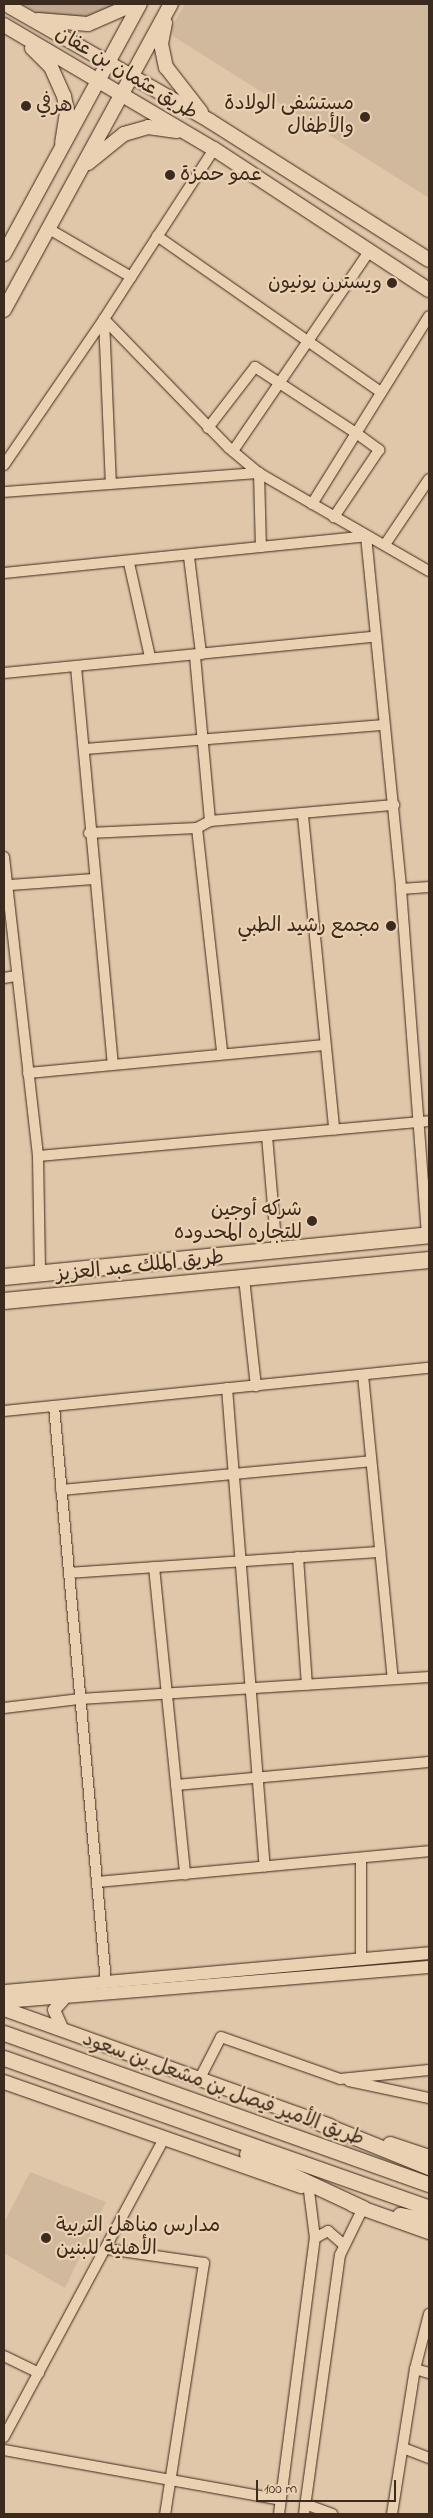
<!DOCTYPE html>
<meta charset="utf-8">
<style>
body{margin:0}
#map{position:relative;width:433px;height:2518px;overflow:hidden;background:#e0c7a9;font-family:"Indie Flower","Playpen Sans Arabic",sans-serif}
div>[style]{position:absolute}
.built>*{inset:0;background:#d0b99c}
.green>*{inset:0;background:#c1aa90}
.roads{filter:drop-shadow(0 0 1px #3b2a1e) drop-shadow(0 0 1px #3b2a1e)}
.minor>*{height:10px;margin:-5px;padding:0 5px;transform-origin:5px;border-radius:5px;background:#ead1b2}
.tertiary>*{height:12px;margin:-6px;padding:0 6px;transform-origin:6px;border-radius:6px;background:#ead1b2}
.secondary>*{height:14px;margin:-7px;padding:0 7px;transform-origin:7px;border-radius:7px;background:#ead1b2}
.primary>*{height:15px;margin:-7.5px;padding:0 7.5px;transform-origin:7.5px;border-radius:7.5px;background:#ead1b2}
.trunk>*{height:16px;margin:-8px;padding:0 8px;transform-origin:8px;border-radius:8px;background:#ead1b2}
.dots>*{width:14px;height:14px;translate:-50% -50%;box-sizing:border-box;border:2px solid #ead1b2;border-radius:50%}
span{translate:-50% -50%;white-space:nowrap;text-align:center;line-height:1.15;-webkit-text-stroke:4.5px #ead1b2;paint-order:stroke}
.street-label{font-size:20px;color:#3b2a1e}
.poi-label{font-size:20px;color:#3b2a1e}
.right{translate:-100% -50%;text-align:right}
.left{translate:0 -50%;text-align:left}
.frame{position:absolute;inset:0;border:5px solid #3b2a1e;pointer-events:none}
.scale{position:absolute;left:256px;top:2480px;width:140px;height:22px;box-sizing:border-box;border:2px solid #3b2a1e;border-top:0;padding-left:6px;font-size:15px;line-height:18px;white-space:nowrap;color:#3b2a1e;-webkit-text-stroke:4px #ead1b2;paint-order:stroke}
</style>
<div id="map">
<div class="built">
<div style="clip-path:polygon(185px 4px,429px 4px,429px 198px,173px 36px,171px 28px)"></div>
<div style="clip-path:polygon(30px 2172px,106px 2202px,65px 2288px,4px 2253px,4px 2223px)"></div>
</div>
<div class="green">
<div style="clip-path:polygon(22px 4px,122px 4px,87px 20px,38px 13px)"></div>
</div>
<div class="roads">
<div class="minor">
<div style="left:49px;top:229px;width:95px;rotate:30.3deg"></div>
<div style="left:131px;top:277px;width:50px;rotate:122.7deg"></div>
<div style="left:104px;top:319px;width:180px;rotate:45.9deg"></div>
<div style="left:229px;top:448px;width:39px;rotate:40deg"></div>
<div style="left:259px;top:473px;width:196px;rotate:30deg"></div>
<div style="left:157px;top:236px;width:273px;rotate:34.9deg"></div>
<div style="left:131px;top:277px;width:153px;rotate:-57deg"></div>
<div style="left:104px;top:319px;width:164px;rotate:87.6deg"></div>
<div style="left:208px;top:428px;width:77px;rotate:-52.4deg"></div>
<div style="left:255px;top:367px;width:121px;rotate:33.2deg"></div>
<div style="left:356px;top:433px;width:29px;rotate:36deg"></div>
<div style="left:379px;top:450px;width:81px;rotate:123.9deg"></div>
<div style="left:233px;top:451px;width:241px;rotate:-55.7deg"></div>
<div style="left:4px;top:465px;width:177px;rotate:-55.6deg"></div>
<div style="left:4px;top:492px;width:256px;rotate:-4.3deg"></div>
<div style="left:259px;top:473px;width:74px;rotate:88.5deg"></div>
<div style="left:312px;top:504px;width:221px;rotate:-58.1deg"></div>
<div style="left:386px;top:543px;width:77px;rotate:-56.1deg"></div>
<div style="left:189px;top:557px;width:98px;rotate:82.9deg"></div>
<div style="left:129px;top:563px;width:96px;rotate:77.4deg"></div>
<div style="left:4px;top:573px;width:364px;rotate:-5.8deg"></div>
<div style="left:366px;top:536px;width:355px;rotate:84.3deg"></div>
<div style="left:401px;top:889px;width:347px;rotate:85.7deg"></div>
<div style="left:195px;top:656px;width:166px;rotate:84.8deg"></div>
<div style="left:76px;top:667px;width:398px;rotate:84.7deg"></div>
<div style="left:4px;top:673px;width:371px;rotate:-5.6deg"></div>
<div style="left:84px;top:749px;width:299px;rotate:-4.6deg"></div>
<div style="left:303px;top:816px;width:315px;rotate:84.3deg"></div>
<div style="left:197px;top:828px;width:225px;rotate:83.6deg"></div>
<div style="left:89px;top:833px;width:108px;rotate:-2.7deg"></div>
<div style="left:197px;top:828px;width:15px;rotate:-28deg"></div>
<div style="left:210px;top:821px;width:185px;rotate:-5deg"></div>
<div style="left:4px;top:857px;width:301px;rotate:83.5deg"></div>
<div style="left:38px;top:1156px;width:118px;rotate:89deg"></div>
<div style="left:10px;top:885px;width:84px;rotate:-4.1deg"></div>
<div style="left:401px;top:889px;width:28px;rotate:-4deg"></div>
<div style="left:4px;top:978px;width:11px;rotate:-10deg"></div>
<div style="left:28px;top:1073px;width:298px;rotate:-5.4deg"></div>
<div style="left:267px;top:1136px;width:116px;rotate:85.1deg"></div>
<div style="left:38px;top:1156px;width:393px;rotate:-5.1deg"></div>
<div style="left:244px;top:1278px;width:109px;rotate:83.7deg"></div>
<div style="left:363px;top:1375px;width:305px;rotate:84.4deg"></div>
<div style="left:227px;top:1388px;width:480px;rotate:85.5deg"></div>
<div style="left:54px;top:1406px;width:578px;rotate:84.84deg"></div>
<div style="left:4px;top:1411px;width:427px;rotate:-5.8deg"></div>
<div style="left:61px;top:1490px;width:311px;rotate:-5.3deg"></div>
<div style="left:298px;top:1557px;width:128px;rotate:86deg"></div>
<div style="left:154px;top:1567px;width:309px;rotate:84.2deg"></div>
<div style="left:69px;top:1573px;width:312px;rotate:-3.9deg"></div>
<div style="left:4px;top:1708px;width:77px;rotate:-6.8deg"></div>
<div style="left:80px;top:1699px;width:350px;rotate:-3.6deg"></div>
<div style="left:176px;top:1785px;width:254px;rotate:-5.2deg"></div>
<div style="left:361px;top:1858px;width:102px;rotate:90deg"></div>
<div style="left:97px;top:1882px;width:333px;rotate:-5.3deg"></div>
<div style="left:199px;top:2080px;width:48px;rotate:-62.9deg"></div>
<div style="left:221px;top:2037px;width:126px;rotate:19.4deg"></div>
<div style="left:340px;top:2079px;width:89px;rotate:-5.8deg"></div>
<div style="left:349px;top:2081px;width:82px;rotate:12deg"></div>
<div style="left:315px;top:2238px;width:15px;rotate:-28deg"></div>
<div style="left:328px;top:2231px;width:20px;rotate:41deg"></div>
<div style="left:107px;top:2249px;width:98px;rotate:8.2deg"></div>
<div style="left:204px;top:2263px;width:254px;rotate:98.8deg"></div>
<div style="left:4px;top:2356px;width:39px;rotate:26deg"></div>
<div style="left:415px;top:2369px;width:15px;rotate:16deg"></div>
<div style="left:4px;top:2437px;width:340px;rotate:-61.8deg"></div>
<div style="left:403px;top:2448px;width:28px;rotate:21deg"></div>
<div style="left:4px;top:2450px;width:281px;rotate:10.2deg"></div>
<div style="left:305px;top:2504px;width:29px;rotate:20deg"></div>
<div style="left:279px;top:2514px;width:278px;rotate:-82.6deg"></div>
<div style="left:315px;top:2238px;width:47px;rotate:-97.3deg"></div>
<div style="left:304px;top:2514px;width:261px;rotate:-82.1deg"></div>
<div style="left:340px;top:2255px;width:52px;rotate:-63.9deg"></div>
<div style="left:392px;top:2514px;width:147px;rotate:-81deg"></div>
<div style="left:415px;top:2369px;width:57px;rotate:-75.7deg"></div>
</div>
<div class="tertiary">
<div style="left:5px;top:1991px;width:426px;rotate:-5.1deg"></div>
<div style="left:63px;top:2000px;width:13px;rotate:132deg"></div>
<div style="left:54px;top:2010px;width:22px;rotate:66deg"></div>
<div style="left:4px;top:2002px;width:426px;rotate:-4.7deg"></div>
</div>
<div class="secondary">
<div style="left:5px;top:4px;width:236px;rotate:29.7deg"></div>
<div style="left:210px;top:121px;width:259px;rotate:32.4deg"></div>
<div style="left:38px;top:20px;width:50px;rotate:4.6deg"></div>
<div style="left:88px;top:24px;width:50px;rotate:-23.5deg"></div>
<div style="left:165px;top:23px;width:21px;rotate:101deg"></div>
<div style="left:161px;top:44px;width:24px;rotate:78deg"></div>
<div style="left:166px;top:67px;width:57px;rotate:52.1deg"></div>
<div style="left:4px;top:25px;width:244px;rotate:30.6deg"></div>
<div style="left:214px;top:149px;width:257px;rotate:33.3deg"></div>
<div style="left:32px;top:48px;width:27px;rotate:45deg"></div>
<div style="left:51px;top:67px;width:32px;rotate:66deg"></div>
<div style="left:64px;top:96px;width:16px;rotate:79deg"></div>
<div style="left:67px;top:112px;width:31px;rotate:99deg"></div>
<div style="left:88px;top:163px;width:46px;rotate:-38.9deg"></div>
<div style="left:124px;top:134px;width:25px;rotate:-16deg"></div>
<div style="left:148px;top:127px;width:29px;rotate:8deg"></div>
<div style="left:4px;top:254px;width:285px;rotate:-61.5deg"></div>
<div style="left:4px;top:310px;width:349px;rotate:-61.4deg"></div>
<div style="left:4px;top:2009px;width:347px;rotate:19.7deg"></div>
<div style="left:4px;top:2082px;width:315px;rotate:19.3deg"></div>
<div style="left:390px;top:2144px;width:41px;rotate:18.4deg"></div>
<div style="left:353px;top:2205px;width:81px;rotate:19.6deg"></div>
<div style="left:400px;top:2215px;width:29px;rotate:10deg"></div>
</div>
<div class="primary">
<div style="left:4px;top:2033px;width:451px;rotate:19.6deg"></div>
<div style="left:4px;top:2058px;width:451px;rotate:19.4deg"></div>
<div style="left:320px;top:2123px;width:118px;rotate:22deg"></div>
<div style="left:247px;top:2154px;width:128px;rotate:25deg"></div>
</div>
<div class="trunk">
<div style="left:4px;top:1277px;width:427px;rotate:-5.6deg"></div>
<div style="left:4px;top:1301px;width:427px;rotate:-5.5deg"></div>
</div>
</div>
<div class="dots">
<div style="left:26px;top:106px;background:#3b2a1e"></div>
<div style="left:365px;top:117px;background:#3b2a1e"></div>
<div style="left:170px;top:175px;background:#3b2a1e"></div>
<div style="left:392px;top:283px;background:#3b2a1e"></div>
<div style="left:391px;top:926px;background:#3b2a1e"></div>
<div style="left:312px;top:1221px;background:#3b2a1e"></div>
<div style="left:46px;top:2238px;background:#3b2a1e"></div>
</div>
<div class="street-label">
<span style="left:126px;top:74px;rotate:31deg">طريق عثمان بن عفان</span>
<span style="left:140px;top:1267px;rotate:-6deg">طريق الملك عبد العزيز</span>
<span style="left:223px;top:2090px;rotate:20deg">طريق الأمير فيصل بن مشعل بن سعود</span>
</div>
<div class="poi-label">
<span class="right" style="left:354px;top:116px">مستشفى الولادة<br>والأطفال</span>
<span class="left" style="left:36px;top:106px">هرفي</span>
<span class="left" style="left:180px;top:175px">عمو حمزة</span>
<span class="right" style="left:382px;top:283px">ويسترن يونيون</span>
<span class="right" style="left:380px;top:926px">مجمع رشيد الطبي</span>
<span class="right" style="left:302px;top:1222px">شركه أوجين<br>للتجاره المحدوده</span>
<span class="left" style="left:56px;top:2238px">مدارس مناهل التربية<br>الأهلية للبنين</span>
</div>
<div class="frame"></div>
<div class="scale">100 m</div>
</div>
